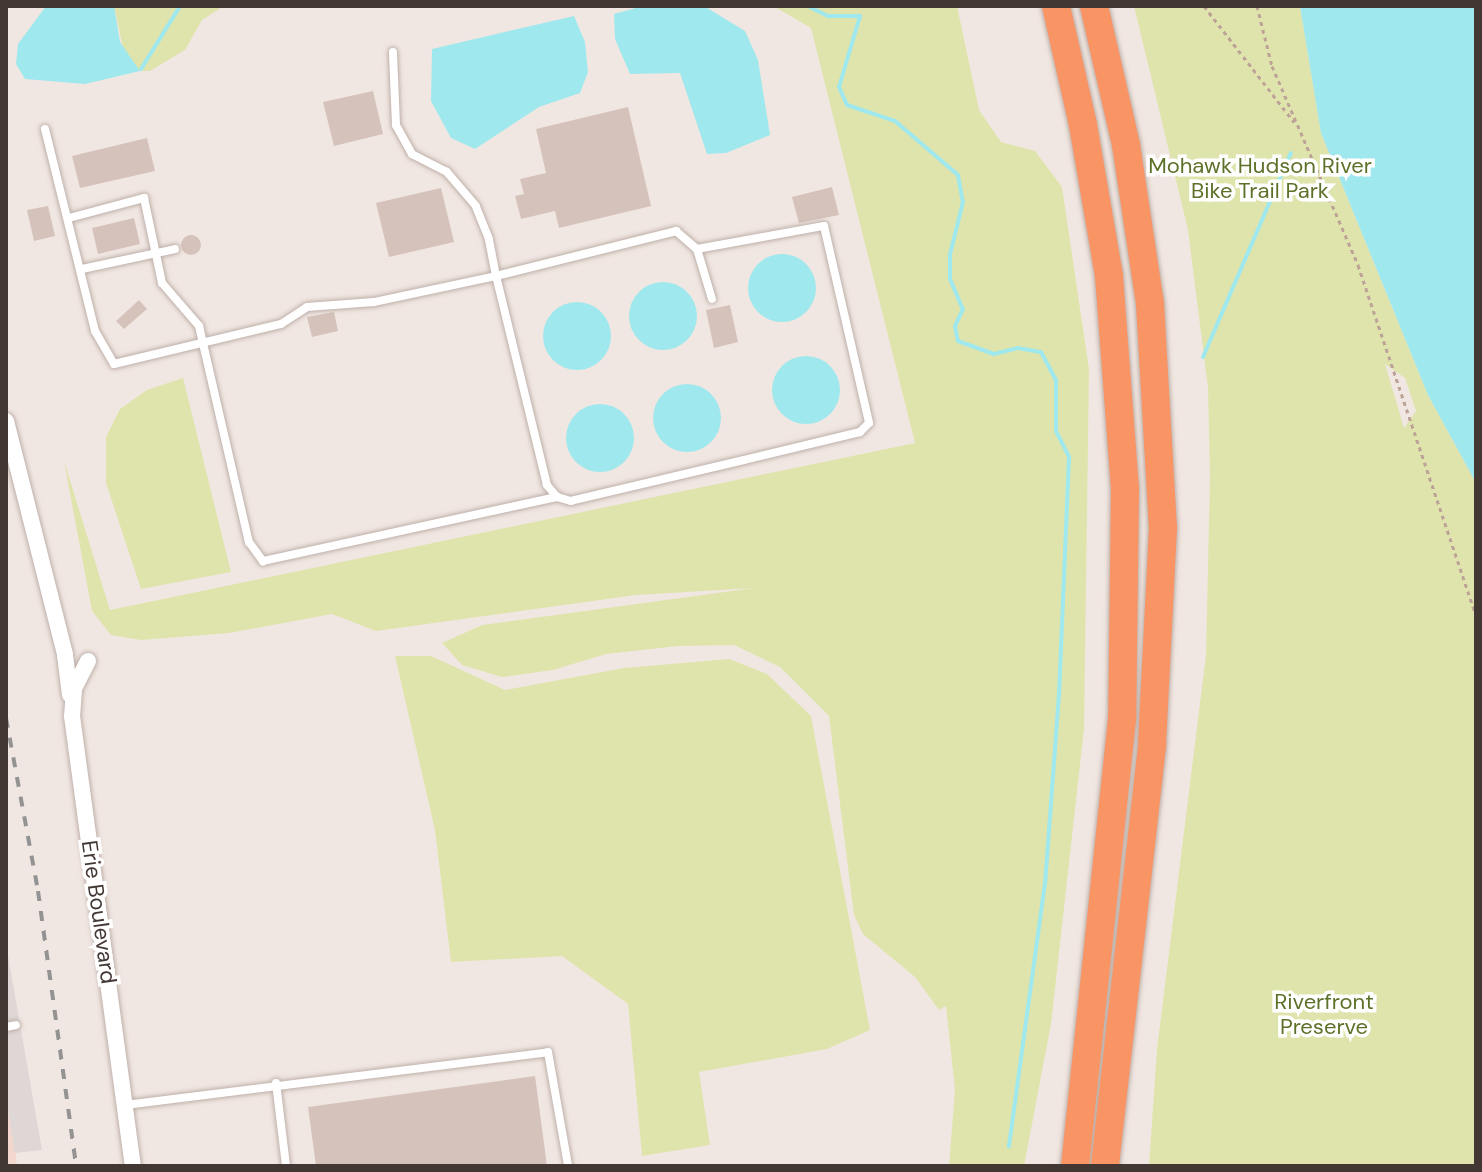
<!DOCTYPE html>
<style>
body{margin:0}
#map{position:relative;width:1482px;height:1172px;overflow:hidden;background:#f1e7e2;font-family:"DM Sans",sans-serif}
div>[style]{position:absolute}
.commercial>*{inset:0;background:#f3d6cd}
.industrial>*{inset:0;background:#dfd7d5}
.green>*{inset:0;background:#dfe4ac}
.water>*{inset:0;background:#9fe8ed}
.round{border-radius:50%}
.stream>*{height:4px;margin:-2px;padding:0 2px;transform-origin:2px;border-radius:2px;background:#9fe8ed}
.building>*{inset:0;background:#d5c2bb}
.path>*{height:3px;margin-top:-1.5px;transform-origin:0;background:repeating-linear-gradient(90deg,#bda297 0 4px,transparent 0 8px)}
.roads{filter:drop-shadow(0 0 2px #bfb0a9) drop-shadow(0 0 2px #bfb0a9)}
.lane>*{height:8px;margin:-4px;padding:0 4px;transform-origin:4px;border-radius:4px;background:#fff}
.street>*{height:16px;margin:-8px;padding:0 8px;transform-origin:8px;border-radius:8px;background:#fff}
.highway>*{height:28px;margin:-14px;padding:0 14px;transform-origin:14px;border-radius:14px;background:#f99465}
.rail>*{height:4px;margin-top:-2px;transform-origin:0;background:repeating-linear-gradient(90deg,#939393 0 10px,transparent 0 20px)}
span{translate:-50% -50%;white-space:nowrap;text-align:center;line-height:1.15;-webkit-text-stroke:7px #fff;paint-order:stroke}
.park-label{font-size:22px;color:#5d7129}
.street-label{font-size:22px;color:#423733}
.frame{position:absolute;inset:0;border:8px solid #423733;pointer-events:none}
</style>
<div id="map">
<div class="commercial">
<div style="clip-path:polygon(9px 1100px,17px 1166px,6px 1166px)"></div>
</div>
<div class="industrial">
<div style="clip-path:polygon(6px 944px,42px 1150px,15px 1153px,6px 1101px)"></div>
</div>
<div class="green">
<div style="clip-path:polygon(114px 6px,224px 6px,202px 20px,185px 50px,150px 71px,140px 71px,123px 48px)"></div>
<div style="clip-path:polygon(773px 6px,957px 6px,979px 110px,1001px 142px,1035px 151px,1062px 187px,1089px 369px,1084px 729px,1051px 1024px,1024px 1166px,949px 1166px,955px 1090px,946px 1006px,939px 1010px,915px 977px,863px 934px,854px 915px,829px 716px,780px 667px,734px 645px,678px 646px,606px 654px,553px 670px,502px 677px,462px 665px,442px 643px,482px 625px,754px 588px,636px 595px,376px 631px,332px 614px,229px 633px,141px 640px,111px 635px,92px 611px,64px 461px,110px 610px,915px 443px,811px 28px)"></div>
<div style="clip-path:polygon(evenodd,1134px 6px,1300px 6px,1321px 133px,1428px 395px,1476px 483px,1476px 1166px,1149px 1166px,1157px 1049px,1206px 655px,1210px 478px,1208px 388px,1188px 230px,1134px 6px,1385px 364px,1405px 378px,1416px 411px,1404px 428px,1385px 364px)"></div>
<div style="clip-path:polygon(183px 378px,231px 572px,141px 589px,106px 483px,106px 437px,120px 409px,147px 390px)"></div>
<div style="clip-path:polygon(395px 656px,431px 656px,505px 690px,624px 668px,729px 659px,767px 674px,811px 716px,870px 1030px,827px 1049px,699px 1072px,710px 1145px,642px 1156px,628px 1004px,562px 956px,451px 962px,435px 830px)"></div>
</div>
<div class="water">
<div style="clip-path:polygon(46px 6px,114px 6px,120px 42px,140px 71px,85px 84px,25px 79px,16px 64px,18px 44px)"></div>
<div style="clip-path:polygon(643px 6px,704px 6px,745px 31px,758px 60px,770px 135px,726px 153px,707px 154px,680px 73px,630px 74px,615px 39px,614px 14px)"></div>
<div style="clip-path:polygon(1300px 6px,1476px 6px,1476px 483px,1428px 395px,1321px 133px)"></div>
<div style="clip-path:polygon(574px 16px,585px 42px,588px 72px,580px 93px,539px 107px,475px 149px,451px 138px,431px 101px,432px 49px)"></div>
<div class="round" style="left:748px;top:254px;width:68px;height:68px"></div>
<div class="round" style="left:629px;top:282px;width:68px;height:68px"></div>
<div class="round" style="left:543px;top:302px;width:68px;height:68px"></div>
<div class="round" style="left:772px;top:356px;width:68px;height:68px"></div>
<div class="round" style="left:653px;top:384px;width:68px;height:68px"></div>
<div class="round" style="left:566px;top:404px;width:68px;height:68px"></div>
</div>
<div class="stream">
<div style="left:808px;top:6px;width:22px;rotate:27deg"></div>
<div style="left:828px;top:16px;width:32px"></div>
<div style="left:860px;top:16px;width:74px;rotate:106.5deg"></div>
<div style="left:839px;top:87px;width:20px;rotate:66deg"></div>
<div style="left:847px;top:105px;width:51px;rotate:18.4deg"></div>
<div style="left:895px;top:121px;width:83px;rotate:40.6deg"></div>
<div style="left:958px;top:175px;width:27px;rotate:80deg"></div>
<div style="left:963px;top:202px;width:54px;rotate:104deg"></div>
<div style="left:950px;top:254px;width:25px;rotate:90deg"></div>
<div style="left:950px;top:279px;width:33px;rotate:67deg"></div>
<div style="left:963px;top:309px;width:19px;rotate:115deg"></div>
<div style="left:955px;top:326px;width:15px;rotate:79deg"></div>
<div style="left:958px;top:341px;width:38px;rotate:20deg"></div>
<div style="left:994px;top:354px;width:25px;rotate:-14deg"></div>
<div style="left:1018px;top:348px;width:23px;rotate:10deg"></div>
<div style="left:1041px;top:352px;width:32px;rotate:62deg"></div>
<div style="left:1056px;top:380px;width:51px;rotate:90deg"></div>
<div style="left:1056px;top:431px;width:29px;rotate:63deg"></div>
<div style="left:1069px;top:457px;width:237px;rotate:92.4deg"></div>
<div style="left:1059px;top:694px;width:190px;rotate:94.2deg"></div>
<div style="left:1045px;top:883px;width:266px;rotate:97.8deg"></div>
<div style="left:141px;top:69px;width:74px;rotate:-58.2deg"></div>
<div style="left:1203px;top:357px;width:222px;rotate:-66.7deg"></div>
</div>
<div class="building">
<div style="clip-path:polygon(373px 91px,383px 134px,334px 146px,323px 102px)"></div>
<div style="clip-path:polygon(628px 107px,651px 206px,559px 228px,555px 211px,521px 219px,515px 196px,524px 194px,520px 179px,546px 173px,536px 129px)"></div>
<div style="clip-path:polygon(147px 138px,155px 171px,80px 188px,72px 156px)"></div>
<div style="clip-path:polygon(832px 187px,839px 215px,799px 223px,792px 197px)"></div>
<div style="clip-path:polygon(441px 188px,454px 242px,389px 257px,376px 203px)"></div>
<div style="clip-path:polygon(48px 206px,55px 236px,34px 241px,27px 210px)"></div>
<div style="clip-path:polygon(134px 218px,140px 244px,98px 254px,92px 228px)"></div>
<div class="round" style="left:181px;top:235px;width:20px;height:20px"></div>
<div style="clip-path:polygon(139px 300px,147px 309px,124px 329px,116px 321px)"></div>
<div style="clip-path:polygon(730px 305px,738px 342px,714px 348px,706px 310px)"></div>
<div style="clip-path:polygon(334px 312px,338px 331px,312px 337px,307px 317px)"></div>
<div style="clip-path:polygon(535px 1076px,547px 1166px,316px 1166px,308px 1107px)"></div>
</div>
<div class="path">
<div style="left:1204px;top:6px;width:147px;rotate:52.2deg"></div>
<div style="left:1257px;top:6px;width:62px;rotate:76deg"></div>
<div style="left:1272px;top:66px;width:217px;rotate:66.6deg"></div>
<div style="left:1358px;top:265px;width:369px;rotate:71.4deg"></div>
</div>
<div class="roads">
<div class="lane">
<div style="left:45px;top:129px;width:208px;rotate:76.1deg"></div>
<div style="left:95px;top:331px;width:38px;rotate:60deg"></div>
<div style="left:114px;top:364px;width:172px;rotate:-13.5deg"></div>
<div style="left:281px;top:324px;width:31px;rotate:-33deg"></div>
<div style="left:307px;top:307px;width:67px;rotate:-4.3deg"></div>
<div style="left:374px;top:302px;width:125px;rotate:-12deg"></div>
<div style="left:496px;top:276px;width:186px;rotate:-14deg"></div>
<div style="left:676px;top:231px;width:28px;rotate:41deg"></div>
<div style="left:697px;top:249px;width:129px;rotate:-10.3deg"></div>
<div style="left:824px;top:226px;width:202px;rotate:77.1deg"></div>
<div style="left:869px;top:423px;width:13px;rotate:135deg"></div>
<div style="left:860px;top:432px;width:119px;rotate:166.4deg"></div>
<div style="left:744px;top:460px;width:178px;rotate:166.7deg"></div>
<div style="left:571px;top:501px;width:15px;rotate:-164deg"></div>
<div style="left:557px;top:497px;width:16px;rotate:-130deg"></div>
<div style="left:547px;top:485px;width:215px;rotate:-103.7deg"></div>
<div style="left:496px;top:276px;width:38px;rotate:-101deg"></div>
<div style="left:489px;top:239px;width:35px;rotate:-112deg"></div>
<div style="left:476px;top:206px;width:45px;rotate:-130.5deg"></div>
<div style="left:447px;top:172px;width:39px;rotate:-153deg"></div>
<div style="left:412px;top:154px;width:33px;rotate:-119deg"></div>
<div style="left:396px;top:125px;width:73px;rotate:-92.4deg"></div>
<div style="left:69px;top:218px;width:78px;rotate:-14.9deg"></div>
<div style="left:144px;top:198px;width:87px;rotate:78deg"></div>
<div style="left:162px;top:283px;width:57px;rotate:49.3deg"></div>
<div style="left:199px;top:326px;width:222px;rotate:77deg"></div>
<div style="left:249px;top:542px;width:24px;rotate:54deg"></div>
<div style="left:263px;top:561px;width:301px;rotate:-12.3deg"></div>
<div style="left:697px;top:249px;width:52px;rotate:73.3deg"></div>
<div style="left:82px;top:269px;width:95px;rotate:-12.1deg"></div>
<div style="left:6px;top:1027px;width:10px;rotate:-11deg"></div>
<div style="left:276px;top:1083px;width:84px;rotate:83.1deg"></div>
<div style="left:125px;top:1105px;width:426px;rotate:-7.1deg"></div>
<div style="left:548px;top:1052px;width:116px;rotate:80deg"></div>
</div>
<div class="street">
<div style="left:6px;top:421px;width:241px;rotate:75.8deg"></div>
<div style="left:65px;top:655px;width:40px;rotate:82.9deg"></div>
<div style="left:88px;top:661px;width:31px;rotate:117deg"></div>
<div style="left:74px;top:689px;width:27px;rotate:94deg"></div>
<div style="left:72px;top:716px;width:454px;rotate:82.3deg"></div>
</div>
<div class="highway">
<div style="left:1056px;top:6px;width:122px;rotate:77.2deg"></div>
<div style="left:1083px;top:125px;width:153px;rotate:80.2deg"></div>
<div style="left:1109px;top:276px;width:213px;rotate:85.7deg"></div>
<div style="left:1125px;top:488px;width:231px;rotate:90.7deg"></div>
<div style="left:1122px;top:719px;width:449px;rotate:96deg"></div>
<div style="left:1094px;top:6px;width:143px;rotate:77deg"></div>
<div style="left:1126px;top:145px;width:161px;rotate:81.4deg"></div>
<div style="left:1150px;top:304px;width:223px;rotate:86.7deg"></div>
<div style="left:1163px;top:527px;width:219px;rotate:92.9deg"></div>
<div style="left:1152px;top:746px;width:423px;rotate:96.4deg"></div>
</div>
</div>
<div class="rail">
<div style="left:6px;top:718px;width:176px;rotate:79.5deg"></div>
<div style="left:38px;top:891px;width:278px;rotate:82.1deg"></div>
</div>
<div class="park-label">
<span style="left:1260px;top:178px">Mohawk Hudson River<br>Bike Trail Park</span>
<span style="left:1324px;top:1014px">Riverfront<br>Preserve</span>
</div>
<div class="street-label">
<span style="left:99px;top:912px;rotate:82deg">Erie Boulevard</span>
</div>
<div class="frame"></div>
</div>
